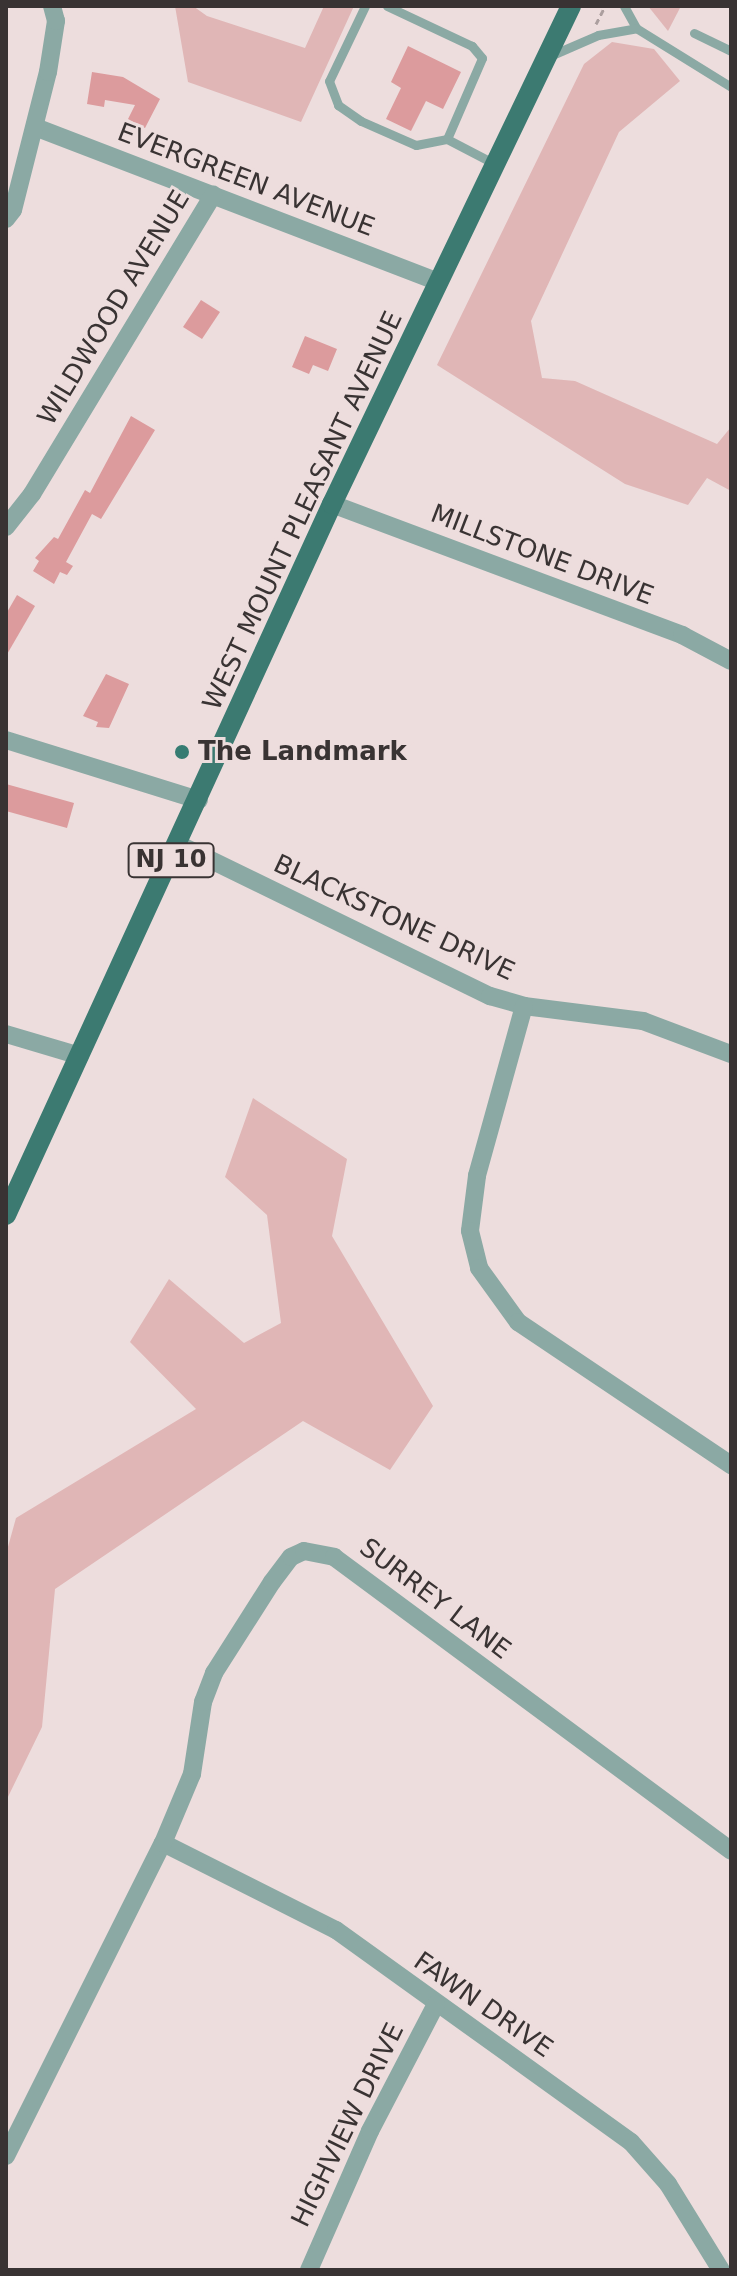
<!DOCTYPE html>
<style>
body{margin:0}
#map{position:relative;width:737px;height:2276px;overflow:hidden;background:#eddddd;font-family:"DejaVu Sans",sans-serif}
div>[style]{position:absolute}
.green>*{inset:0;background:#e0b6b6}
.building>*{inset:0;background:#dc9b9d}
.path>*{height:3px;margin-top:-1.5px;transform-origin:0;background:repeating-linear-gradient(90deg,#ac9f9f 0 6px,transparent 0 10px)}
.service>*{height:9px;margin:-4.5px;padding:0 4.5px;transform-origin:4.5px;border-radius:4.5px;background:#8ba9a4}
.minor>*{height:18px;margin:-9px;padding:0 9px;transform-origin:9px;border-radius:9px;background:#8ba9a4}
.primary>*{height:20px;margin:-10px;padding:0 10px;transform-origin:10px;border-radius:10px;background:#3c7a71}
.dots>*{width:22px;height:22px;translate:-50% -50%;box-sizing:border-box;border:4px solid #eddddd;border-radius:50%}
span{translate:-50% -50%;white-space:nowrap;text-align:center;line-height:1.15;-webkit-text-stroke:6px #eddddd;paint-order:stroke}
.shield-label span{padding:2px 6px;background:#eddddd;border:2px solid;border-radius:6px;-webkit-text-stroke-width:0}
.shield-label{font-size:24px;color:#393333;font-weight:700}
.street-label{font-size:26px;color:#393333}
.poi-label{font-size:26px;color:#393333;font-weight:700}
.left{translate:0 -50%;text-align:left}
.frame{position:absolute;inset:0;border:8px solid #393333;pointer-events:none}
</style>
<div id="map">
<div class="green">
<div style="clip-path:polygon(175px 6px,193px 6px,207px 16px,305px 48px,324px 6px,354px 6px,301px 122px,188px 82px)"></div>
<div style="clip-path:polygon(648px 6px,681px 6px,668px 31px)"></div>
<div style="clip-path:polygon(612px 42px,654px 49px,680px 81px,619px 132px,531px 321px,542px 378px,575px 381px,717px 444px,731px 427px,731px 491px,707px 478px,688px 505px,625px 484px,437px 365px,584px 64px)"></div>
<div style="clip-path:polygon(253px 1098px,347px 1159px,332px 1236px,433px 1406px,390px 1470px,303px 1421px,55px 1589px,42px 1727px,6px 1801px,6px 1554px,16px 1518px,196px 1409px,130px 1342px,169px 1279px,244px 1343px,281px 1323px,267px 1215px,225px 1177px)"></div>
</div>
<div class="building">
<div style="clip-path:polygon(408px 46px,461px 72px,443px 109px,426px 101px,411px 131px,386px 119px,401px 88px,391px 82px)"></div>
<div style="clip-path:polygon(92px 72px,123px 77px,160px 99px,145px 128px,128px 119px,135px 105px,105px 100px,104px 107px,87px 104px)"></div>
<div style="clip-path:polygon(201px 300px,220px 312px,202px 339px,183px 327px)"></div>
<div style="clip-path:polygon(305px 336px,337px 349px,328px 371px,313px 365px,309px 374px,292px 367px)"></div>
<div style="clip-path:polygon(131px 416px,155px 430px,101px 519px,92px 514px,66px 562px,73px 566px,67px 575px,60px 572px,54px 584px,33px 571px,39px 561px,35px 558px,54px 537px,58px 539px,85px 490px,90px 493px)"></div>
<div style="clip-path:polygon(17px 595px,35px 606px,6px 656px,6px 614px)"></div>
<div style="clip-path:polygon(106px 674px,129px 684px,109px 728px,96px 727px,98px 722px,83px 716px)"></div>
<div style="clip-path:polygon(6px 784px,74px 803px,67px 828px,6px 811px)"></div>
</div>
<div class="path">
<div style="left:596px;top:24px;width:20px;rotate:-63deg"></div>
</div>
<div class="service">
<div style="left:365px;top:6px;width:83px;rotate:115.6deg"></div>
<div style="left:329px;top:81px;width:26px;rotate:69deg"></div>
<div style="left:338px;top:105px;width:28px;rotate:35deg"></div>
<div style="left:361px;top:121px;width:60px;rotate:23.6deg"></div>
<div style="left:416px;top:145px;width:32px;rotate:-11deg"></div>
<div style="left:447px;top:139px;width:88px;rotate:-66.6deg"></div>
<div style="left:482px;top:58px;width:16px;rotate:-130deg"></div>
<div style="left:472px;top:46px;width:94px;rotate:-154.8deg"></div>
<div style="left:624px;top:6px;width:25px;rotate:61deg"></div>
<div style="left:636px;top:28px;width:112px;rotate:31.8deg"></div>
<div style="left:694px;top:33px;width:41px;rotate:25.9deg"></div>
<div style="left:552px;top:55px;width:50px;rotate:-23.5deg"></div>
<div style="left:598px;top:35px;width:39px;rotate:-10deg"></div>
<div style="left:447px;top:139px;width:52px;rotate:27.6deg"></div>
</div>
<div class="minor">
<div style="left:35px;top:127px;width:432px;rotate:21deg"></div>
<div style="left:6px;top:219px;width:11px;rotate:-52deg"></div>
<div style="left:13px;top:210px;width:142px;rotate:-75.8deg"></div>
<div style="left:48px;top:72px;width:52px;rotate:-81.1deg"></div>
<div style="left:56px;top:21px;width:16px;rotate:-105deg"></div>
<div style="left:332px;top:504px;width:374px;rotate:20.5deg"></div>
<div style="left:682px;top:635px;width:55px;rotate:28deg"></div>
<div style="left:6px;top:527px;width:42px;rotate:-51.8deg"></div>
<div style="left:32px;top:494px;width:350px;rotate:-58.8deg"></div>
<div style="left:6px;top:740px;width:202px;rotate:17.3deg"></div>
<div style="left:178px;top:844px;width:347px;rotate:26deg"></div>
<div style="left:490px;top:996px;width:35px;rotate:16deg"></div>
<div style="left:524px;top:1006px;width:120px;rotate:7.2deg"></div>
<div style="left:643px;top:1021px;width:94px;rotate:20.6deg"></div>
<div style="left:524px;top:1006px;width:176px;rotate:105.5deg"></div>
<div style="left:477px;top:1176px;width:55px;rotate:97.3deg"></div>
<div style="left:470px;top:1231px;width:38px;rotate:76deg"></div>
<div style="left:479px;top:1268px;width:67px;rotate:54.2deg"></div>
<div style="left:518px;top:1322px;width:257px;rotate:33.9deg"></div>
<div style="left:6px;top:1034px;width:77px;rotate:16.6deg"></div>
<div style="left:163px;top:1843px;width:194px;rotate:26.7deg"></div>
<div style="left:336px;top:1930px;width:363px;rotate:35.7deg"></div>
<div style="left:631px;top:2142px;width:56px;rotate:48.6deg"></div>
<div style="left:668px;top:2184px;width:101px;rotate:58.4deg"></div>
<div style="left:6px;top:2156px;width:350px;rotate:-63.4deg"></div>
<div style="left:163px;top:1843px;width:75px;rotate:-67.2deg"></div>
<div style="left:192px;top:1774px;width:73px;rotate:-81.3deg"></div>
<div style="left:203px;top:1702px;width:31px;rotate:-69deg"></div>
<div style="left:214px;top:1673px;width:108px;rotate:-57.5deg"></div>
<div style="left:272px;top:1582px;width:31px;rotate:-53deg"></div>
<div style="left:291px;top:1557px;width:14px;rotate:-25deg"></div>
<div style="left:304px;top:1551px;width:31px;rotate:11deg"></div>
<div style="left:334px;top:1557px;width:494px;rotate:36.5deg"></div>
<div style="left:309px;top:2270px;width:152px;rotate:-66.3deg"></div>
<div style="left:370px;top:2131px;width:143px;rotate:-62.5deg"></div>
</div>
<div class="primary">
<div style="left:6px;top:1215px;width:782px;rotate:-65.37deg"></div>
<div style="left:332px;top:504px;width:552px;rotate:-64.36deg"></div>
</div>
<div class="dots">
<div style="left:182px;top:752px;background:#367c72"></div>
</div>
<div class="shield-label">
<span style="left:171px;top:860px">NJ 10</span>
</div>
<div class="street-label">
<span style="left:246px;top:180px;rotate:21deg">EVERGREEN AVENUE</span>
<span style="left:114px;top:308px;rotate:-59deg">WILDWOOD AVENUE</span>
<span style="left:303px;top:511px;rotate:-65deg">WEST MOUNT PLEASANT AVENUE</span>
<span style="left:542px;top:555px;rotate:21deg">MILLSTONE DRIVE</span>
<span style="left:394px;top:918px;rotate:25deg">BLACKSTONE DRIVE</span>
<span style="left:435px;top:1599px;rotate:37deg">SURREY LANE</span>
<span style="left:483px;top:2005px;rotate:35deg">FAWN DRIVE</span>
<span style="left:348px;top:2125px;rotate:-64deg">HIGHVIEW DRIVE</span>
</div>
<div class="poi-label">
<span class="left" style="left:198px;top:752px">The Landmark</span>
</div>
<div class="frame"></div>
</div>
